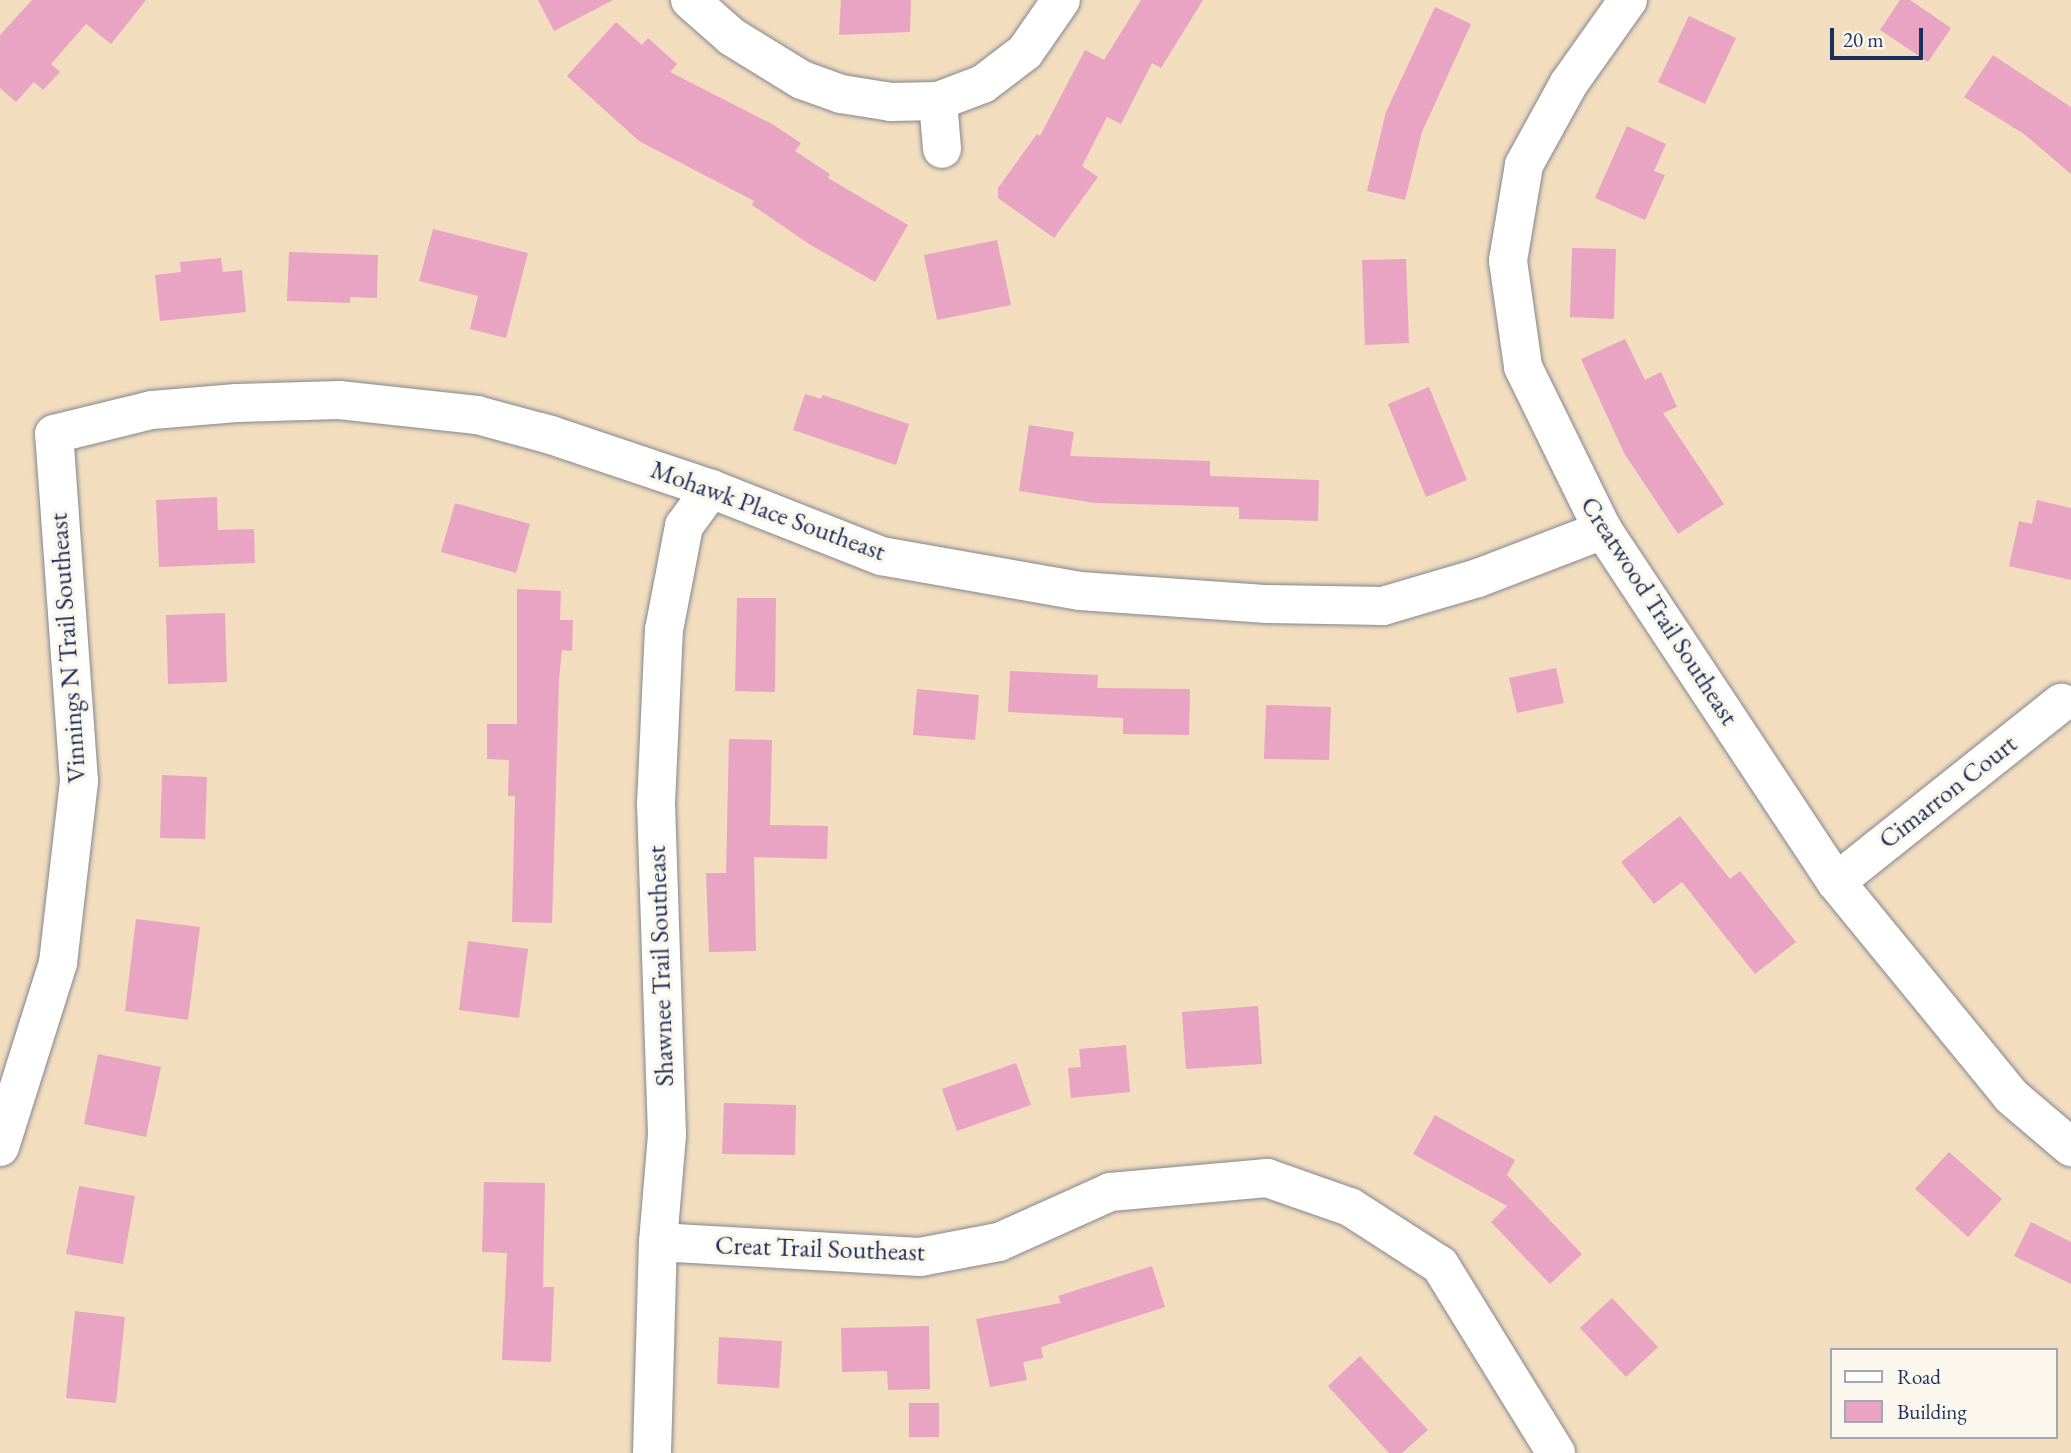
<!DOCTYPE html>
<style>
body{margin:0}
#map{position:relative;width:2071px;height:1453px;overflow:hidden;background:#f2ddbf;font-family:"EB Garamond",serif}
div>[style]{position:absolute}
.building>*{inset:0;background:#e9a3c3}
.roads{filter:drop-shadow(0 0 2px #86868e) drop-shadow(0 0 2px #86868e)}
.minor>*{height:38px;margin:-19px;padding:0 19px;transform-origin:19px;border-radius:19px;background:#fff}
span{translate:-50% -50%;white-space:nowrap;text-align:center;line-height:1.15;-webkit-text-stroke:7px #fbf7ec;paint-order:stroke}
.street-label{font-size:26px;color:#1b2f5e}
.legend{position:absolute;left:1830px;top:1348px;width:228px;height:91px;box-sizing:border-box;background:#fbf7ec;border:2px solid #a1a7b3;margin:0;padding:9px 12px;list-style:none;font-size:21px;color:#1b2f5e}
.legend li{display:flex;align-items:center;gap:14px;height:35px}
.legend b{width:35px;border:2px solid #a1a7b3}
.scale{position:absolute;left:1830px;top:28px;width:93px;height:32px;box-sizing:border-box;border:4px solid #1b2f5e;border-top:0;padding-left:9px;font-size:21px;line-height:24px;white-space:nowrap;color:#1b2f5e;-webkit-text-stroke:5px #fbf7ec;paint-order:stroke}
</style>
<div id="map">
<div class="building">
<div style="clip-path:polygon(32px 0,146px 0,111px 44px,86px 24px,51px 64px,60px 72px,43px 90px,34px 82px,16px 102px,0 88px,0 35px)"></div>
<div style="clip-path:polygon(538px 0,613px 0,554px 31px)"></div>
<div style="clip-path:polygon(841px 0,911px 0,910px 32px,839px 35px)"></div>
<div style="clip-path:polygon(1141px 0,1203px 0,1161px 68px,1152px 63px,1121px 124px,1107px 117px,1082px 166px,1098px 177px,1054px 238px,998px 198px,998px 188px,1037px 134px,1040px 136px,1085px 50px,1104px 60px)"></div>
<div style="clip-path:polygon(1900px 0,1910px 0,1951px 28px,1928px 62px,1880px 30px)"></div>
<div style="clip-path:polygon(1435px 7px,1471px 24px,1422px 132px,1405px 200px,1367px 191px,1386px 112px)"></div>
<div style="clip-path:polygon(1689px 16px,1736px 38px,1705px 104px,1658px 82px)"></div>
<div style="clip-path:polygon(616px 22px,642px 45px,648px 38px,677px 64px,670px 72px,772px 124px,801px 143px,795px 151px,830px 174px,828px 178px,908px 225px,875px 282px,809px 244px,752px 205px,754px 201px,639px 141px,567px 76px)"></div>
<div style="clip-path:polygon(1993px 55px,2071px 107px,2071px 174px,2024px 134px,1964px 97px)"></div>
<div style="clip-path:polygon(1627px 126px,1666px 144px,1654px 171px,1665px 175px,1645px 220px,1595px 198px)"></div>
<div style="clip-path:polygon(433px 229px,528px 253px,506px 338px,470px 329px,478px 296px,419px 281px)"></div>
<div style="clip-path:polygon(997px 240px,1011px 305px,937px 320px,924px 255px)"></div>
<div style="clip-path:polygon(1572px 248px,1616px 249px,1614px 319px,1570px 317px)"></div>
<div style="clip-path:polygon(289px 252px,378px 255px,377px 298px,350px 297px,350px 303px,287px 301px)"></div>
<div style="clip-path:polygon(221px 258px,223px 272px,242px 270px,246px 312px,160px 321px,155px 275px,181px 272px,180px 262px)"></div>
<div style="clip-path:polygon(1406px 259px,1409px 343px,1365px 345px,1362px 260px)"></div>
<div style="clip-path:polygon(1625px 339px,1645px 380px,1661px 372px,1677px 407px,1663px 413px,1724px 504px,1678px 534px,1624px 453px,1581px 359px)"></div>
<div style="clip-path:polygon(1429px 387px,1467px 480px,1426px 497px,1388px 404px)"></div>
<div style="clip-path:polygon(805px 394px,821px 399px,823px 395px,909px 424px,896px 465px,793px 430px)"></div>
<div style="clip-path:polygon(1029px 425px,1074px 432px,1070px 456px,1210px 461px,1210px 476px,1319px 480px,1318px 521px,1239px 519px,1239px 507px,1095px 503px,1019px 491px)"></div>
<div style="clip-path:polygon(217px 497px,218px 530px,254px 529px,255px 563px,159px 567px,156px 500px)"></div>
<div style="clip-path:polygon(2037px 500px,2071px 508px,2071px 580px,2009px 566px,2019px 521px,2032px 524px)"></div>
<div style="clip-path:polygon(455px 503px,530px 524px,516px 573px,441px 552px)"></div>
<div style="clip-path:polygon(517px 589px,561px 591px,560px 620px,573px 620px,572px 651px,562px 650px,559px 680px,552px 923px,512px 922px,515px 796px,508px 796px,509px 760px,487px 759px,487px 724px,517px 724px)"></div>
<div style="clip-path:polygon(737px 598px,776px 598px,775px 692px,735px 691px)"></div>
<div style="clip-path:polygon(225px 613px,227px 682px,168px 684px,166px 615px)"></div>
<div style="clip-path:polygon(1556px 668px,1564px 703px,1517px 713px,1509px 678px)"></div>
<div style="clip-path:polygon(1010px 671px,1098px 675px,1097px 688px,1190px 689px,1189px 735px,1123px 734px,1123px 718px,1008px 712px)"></div>
<div style="clip-path:polygon(917px 689px,979px 695px,975px 740px,913px 735px)"></div>
<div style="clip-path:polygon(1266px 705px,1331px 707px,1329px 760px,1264px 759px)"></div>
<div style="clip-path:polygon(729px 739px,772px 740px,770px 825px,828px 826px,827px 859px,754px 857px,756px 951px,709px 952px,706px 873px,726px 873px)"></div>
<div style="clip-path:polygon(162px 775px,207px 777px,205px 839px,160px 838px)"></div>
<div style="clip-path:polygon(1680px 816px,1730px 879px,1740px 871px,1796px 942px,1755px 974px,1682px 882px,1654px 904px,1621px 862px)"></div>
<div style="clip-path:polygon(136px 919px,200px 927px,188px 1020px,125px 1011px)"></div>
<div style="clip-path:polygon(468px 941px,528px 949px,519px 1018px,459px 1010px)"></div>
<div style="clip-path:polygon(1258px 1006px,1262px 1064px,1186px 1069px,1182px 1012px)"></div>
<div style="clip-path:polygon(1126px 1045px,1130px 1092px,1071px 1098px,1068px 1068px,1081px 1067px,1079px 1049px)"></div>
<div style="clip-path:polygon(98px 1054px,161px 1067px,146px 1137px,84px 1124px)"></div>
<div style="clip-path:polygon(1016px 1063px,1031px 1105px,957px 1131px,942px 1089px)"></div>
<div style="clip-path:polygon(724px 1103px,796px 1105px,795px 1155px,722px 1154px)"></div>
<div style="clip-path:polygon(1435px 1115px,1515px 1160px,1507px 1175px,1582px 1254px,1550px 1284px,1491px 1222px,1507px 1206px,1413px 1154px)"></div>
<div style="clip-path:polygon(1949px 1152px,2002px 1199px,1968px 1237px,1915px 1189px)"></div>
<div style="clip-path:polygon(484px 1182px,545px 1183px,543px 1287px,554px 1287px,551px 1362px,502px 1360px,507px 1253px,482px 1252px)"></div>
<div style="clip-path:polygon(79px 1186px,135px 1196px,123px 1264px,66px 1254px)"></div>
<div style="clip-path:polygon(2031px 1222px,2071px 1242px,2071px 1284px,2014px 1256px)"></div>
<div style="clip-path:polygon(1152px 1266px,1165px 1307px,1041px 1347px,1043px 1358px,1023px 1362px,1027px 1380px,990px 1387px,976px 1319px,1061px 1303px,1058px 1296px)"></div>
<div style="clip-path:polygon(1612px 1298px,1658px 1347px,1626px 1377px,1580px 1328px)"></div>
<div style="clip-path:polygon(75px 1311px,125px 1317px,116px 1403px,66px 1398px)"></div>
<div style="clip-path:polygon(929px 1326px,930px 1389px,888px 1390px,887px 1371px,842px 1372px,841px 1328px)"></div>
<div style="clip-path:polygon(719px 1337px,782px 1341px,779px 1388px,717px 1384px)"></div>
<div style="clip-path:polygon(1360px 1356px,1428px 1430px,1402px 1453px,1389px 1453px,1328px 1386px)"></div>
<div style="clip-path:polygon(909px 1403px,939px 1403px,939px 1437px,909px 1437px)"></div>
</div>
<div class="roads">
<div class="minor">
<div style="left:690px;top:0;width:56px;rotate:41.4deg"></div>
<div style="left:732px;top:37px;width:82px;rotate:31.6deg"></div>
<div style="left:802px;top:80px;width:41px;rotate:19.7deg"></div>
<div style="left:841px;top:94px;width:51px;rotate:9.1deg"></div>
<div style="left:891px;top:102px;width:47px;rotate:-1.2deg"></div>
<div style="left:938px;top:101px;width:48px;rotate:-20.7deg"></div>
<div style="left:983px;top:84px;width:53px;rotate:-37.3deg"></div>
<div style="left:1025px;top:52px;width:63px;rotate:-55.3deg"></div>
<div style="left:1628px;top:0;width:102px;rotate:125.4deg"></div>
<div style="left:1569px;top:83px;width:94px;rotate:118.8deg"></div>
<div style="left:1524px;top:165px;width:97px;rotate:99.5deg"></div>
<div style="left:1508px;top:261px;width:107px;rotate:81.9deg"></div>
<div style="left:1523px;top:367px;width:182px;rotate:63.9deg"></div>
<div style="left:1603px;top:530px;width:422px;rotate:56.5deg"></div>
<div style="left:1836px;top:882px;width:276px;rotate:50.7deg"></div>
<div style="left:2011px;top:1096px;width:79px;rotate:40.4deg"></div>
<div style="left:938px;top:101px;width:48px;rotate:85.2deg"></div>
<div style="left:1836px;top:882px;width:288px;rotate:-38.5deg"></div>
<div style="left:0;top:1147px;width:193px;rotate:-72.5deg"></div>
<div style="left:58px;top:963px;width:183px;rotate:-83.4deg"></div>
<div style="left:79px;top:781px;width:348px;rotate:-94.1deg"></div>
<div style="left:54px;top:434px;width:101px;rotate:-13.8deg"></div>
<div style="left:152px;top:410px;width:85px;rotate:-4.7deg"></div>
<div style="left:237px;top:403px;width:102px;rotate:-1.7deg"></div>
<div style="left:339px;top:400px;width:139px;rotate:6.2deg"></div>
<div style="left:477px;top:415px;width:77px;rotate:15.1deg"></div>
<div style="left:551px;top:435px;width:169px;rotate:18.6deg"></div>
<div style="left:711px;top:489px;width:183px;rotate:21.5deg"></div>
<div style="left:881px;top:556px;width:202px;rotate:10deg"></div>
<div style="left:1080px;top:591px;width:188px;rotate:4deg"></div>
<div style="left:1268px;top:604px;width:115px;rotate:1deg"></div>
<div style="left:1383px;top:606px;width:99px;rotate:-16.4deg"></div>
<div style="left:1478px;top:578px;width:134px;rotate:-21deg"></div>
<div style="left:658px;top:1242px;width:262px;rotate:3.3deg"></div>
<div style="left:920px;top:1257px;width:80px;rotate:-10.8deg"></div>
<div style="left:999px;top:1242px;width:122px;rotate:-24.2deg"></div>
<div style="left:1110px;top:1192px;width:158px;rotate:-5.1deg"></div>
<div style="left:1267px;top:1178px;width:88px;rotate:19.3deg"></div>
<div style="left:1350px;top:1207px;width:107px;rotate:32.8deg"></div>
<div style="left:1440px;top:1265px;width:221px;rotate:58.3deg"></div>
<div style="left:652px;top:1453px;width:211px;rotate:-88.4deg"></div>
<div style="left:658px;top:1242px;width:107px;rotate:-85.2deg"></div>
<div style="left:667px;top:1135px;width:331px;rotate:-91.9deg"></div>
<div style="left:656px;top:804px;width:174px;rotate:-87.4deg"></div>
<div style="left:664px;top:630px;width:106px;rotate:-79.1deg"></div>
<div style="left:684px;top:526px;width:46px;rotate:-53.9deg"></div>
</div>
</div>
<div class="street-label">
<span style="left:768px;top:511px;rotate:20deg">Mohawk Place Southeast</span>
<span style="left:1659px;top:611px;rotate:57deg">Creatwood Trail Southeast</span>
<span style="left:68px;top:648px;rotate:-94deg">Vinnings N Trail Southeast</span>
<span style="left:1948px;top:792px;rotate:-38deg">Cimarron Court</span>
<span style="left:661px;top:966px;rotate:-92deg">Shawnee Trail Southeast</span>
<span style="left:820px;top:1249px;rotate:2deg">Creat Trail Southeast</span>
</div>
<ul class="legend">
<li><b style="height:9px;background:#fff"></b>Road</li>
<li><b style="height:19px;background:#e9a3c3"></b>Building</li>
</ul>
<div class="scale">20 m</div>
</div>
